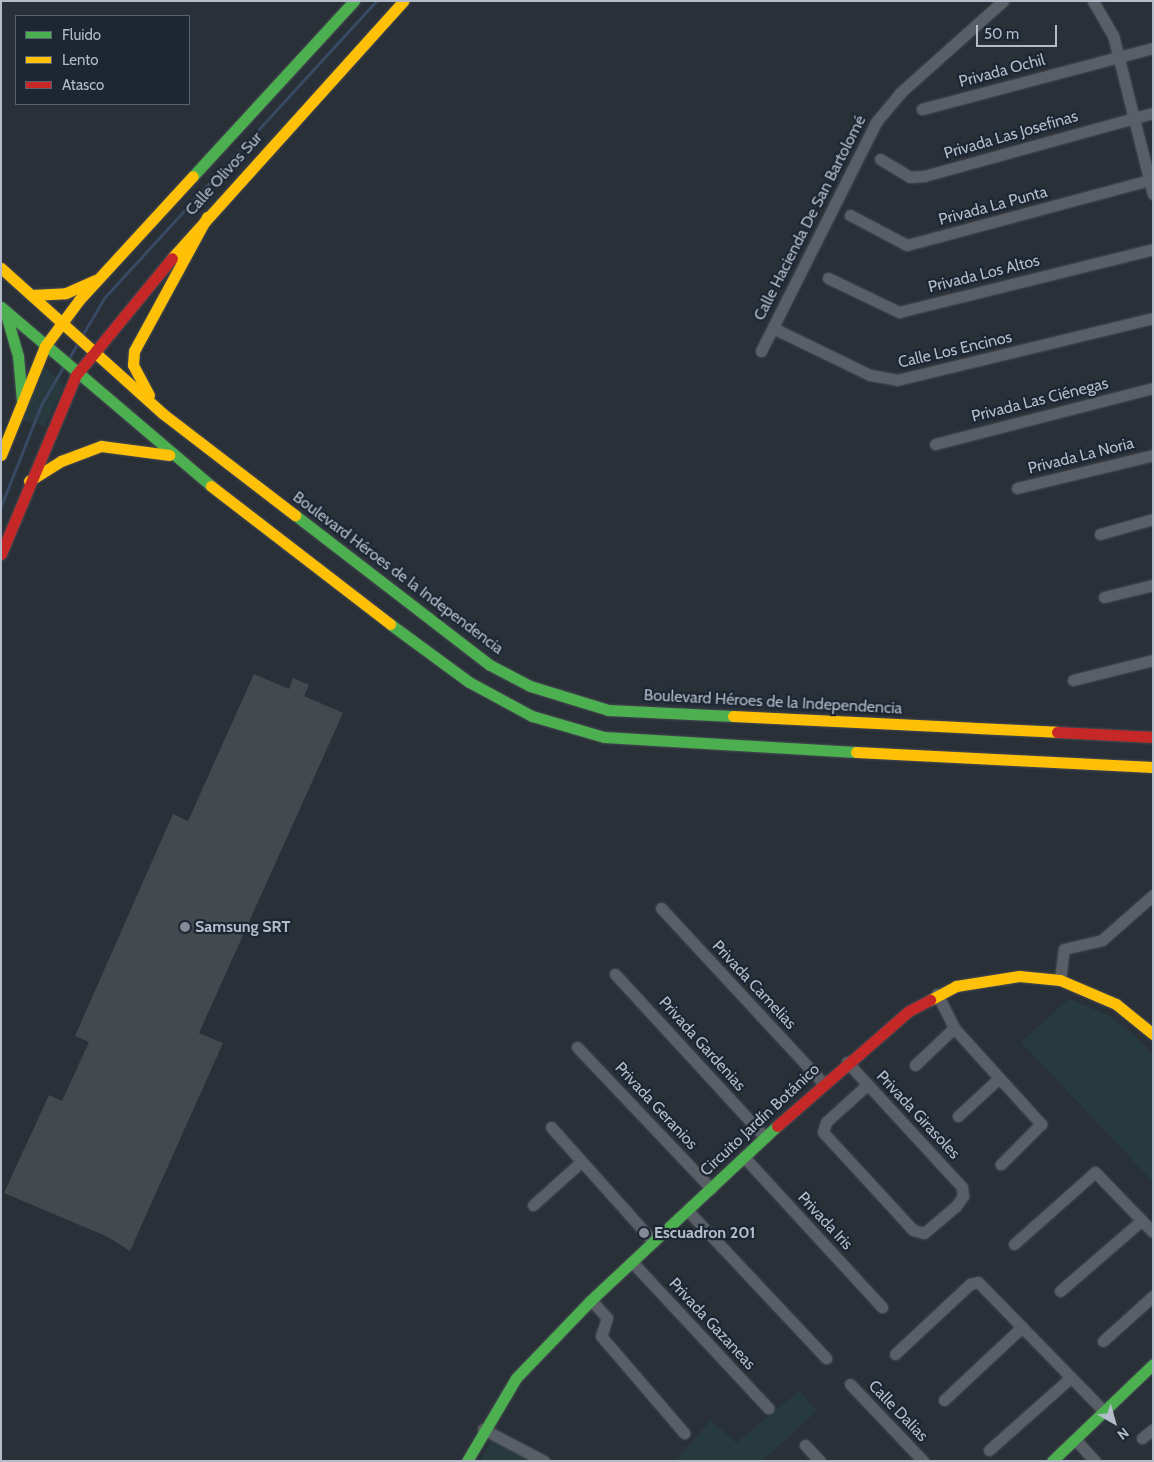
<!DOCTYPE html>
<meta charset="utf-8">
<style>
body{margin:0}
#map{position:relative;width:1154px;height:1462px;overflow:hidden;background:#2a3038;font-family:Cabin,sans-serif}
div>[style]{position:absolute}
.green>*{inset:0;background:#273a3e}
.stream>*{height:3px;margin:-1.5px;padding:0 1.5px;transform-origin:1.5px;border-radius:1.5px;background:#384963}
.building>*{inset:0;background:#444950}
.roads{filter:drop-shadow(0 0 1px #484c53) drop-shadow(0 0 1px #484c53)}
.street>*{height:11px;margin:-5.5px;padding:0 5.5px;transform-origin:5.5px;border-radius:5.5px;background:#5a5e66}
.fast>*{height:11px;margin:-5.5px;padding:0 5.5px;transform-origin:5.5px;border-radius:5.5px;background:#4caf50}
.slow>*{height:11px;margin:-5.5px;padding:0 5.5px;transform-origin:5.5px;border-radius:5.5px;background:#ffc107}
.jam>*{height:11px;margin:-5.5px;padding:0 5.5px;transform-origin:5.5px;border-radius:5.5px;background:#c62828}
.dots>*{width:14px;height:14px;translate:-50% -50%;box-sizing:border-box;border:2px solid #1d2633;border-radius:50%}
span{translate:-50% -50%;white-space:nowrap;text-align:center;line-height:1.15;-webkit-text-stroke:4.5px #1d2633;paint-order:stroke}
.street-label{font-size:16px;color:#b4bcc9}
.poi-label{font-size:16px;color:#b4bcc9;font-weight:700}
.left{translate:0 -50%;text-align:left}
.frame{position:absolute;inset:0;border:2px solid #b4bcc9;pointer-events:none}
.legend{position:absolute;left:15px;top:15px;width:175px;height:90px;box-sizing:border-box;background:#1d2633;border:1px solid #59626f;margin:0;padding:6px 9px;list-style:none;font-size:15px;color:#b4bcc9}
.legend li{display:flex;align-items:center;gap:10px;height:25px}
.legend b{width:25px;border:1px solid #59626f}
.north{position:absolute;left:1089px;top:1397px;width:50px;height:50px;-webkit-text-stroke:4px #1d2633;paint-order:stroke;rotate:142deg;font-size:14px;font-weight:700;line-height:20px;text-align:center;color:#b4bcc9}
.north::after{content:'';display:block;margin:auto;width:18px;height:22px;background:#b4bcc9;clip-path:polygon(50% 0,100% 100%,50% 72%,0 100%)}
.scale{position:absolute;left:976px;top:25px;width:81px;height:22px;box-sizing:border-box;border:2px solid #b4bcc9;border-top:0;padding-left:6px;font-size:15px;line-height:18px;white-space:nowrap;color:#b4bcc9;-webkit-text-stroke:4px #1d2633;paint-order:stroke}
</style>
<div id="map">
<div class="green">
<div style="clip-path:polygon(45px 368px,64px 385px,45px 426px,22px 420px)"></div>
<div style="clip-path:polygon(1069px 999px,1108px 1015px,1135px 1035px,1153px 1056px,1153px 1182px,1021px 1042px)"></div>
<div style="clip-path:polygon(799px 1391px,817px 1411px,762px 1461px,675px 1461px,711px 1420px,736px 1443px)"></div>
<div style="clip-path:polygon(492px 1438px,543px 1461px,480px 1461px)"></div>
</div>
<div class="stream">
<div style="left:83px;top:334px;width:42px;rotate:-59.7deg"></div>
<div style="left:104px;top:298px;width:403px;rotate:-47.5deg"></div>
<div style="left:69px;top:358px;width:16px;rotate:-60deg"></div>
<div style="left:1px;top:506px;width:109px;rotate:-68.4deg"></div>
<div style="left:41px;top:405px;width:44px;rotate:-59.9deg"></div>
</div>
<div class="building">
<div style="clip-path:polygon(254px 674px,289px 689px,293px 678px,309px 685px,304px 696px,343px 713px,199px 1033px,223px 1043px,130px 1251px,108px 1237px,4px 1193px,49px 1095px,62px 1101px,89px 1042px,75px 1036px,173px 814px,188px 821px)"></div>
</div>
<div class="roads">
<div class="street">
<div style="left:1093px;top:1px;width:39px;rotate:60deg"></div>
<div style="left:1113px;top:35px;width:164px;rotate:75.9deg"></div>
<div style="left:922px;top:109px;width:239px;rotate:-14.8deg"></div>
<div style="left:880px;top:159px;width:35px;rotate:31deg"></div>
<div style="left:910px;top:177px;width:14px;rotate:-4deg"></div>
<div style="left:924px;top:176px;width:238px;rotate:-15.4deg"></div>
<div style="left:850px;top:215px;width:64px;rotate:27.8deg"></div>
<div style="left:907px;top:245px;width:255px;rotate:-15deg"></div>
<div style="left:828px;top:278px;width:79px;rotate:25.6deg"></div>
<div style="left:899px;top:312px;width:262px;rotate:-13.9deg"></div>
<div style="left:773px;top:328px;width:108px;rotate:25.9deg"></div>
<div style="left:870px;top:375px;width:27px;rotate:10deg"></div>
<div style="left:897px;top:380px;width:263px;rotate:-13.6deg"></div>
<div style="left:761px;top:351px;width:256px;rotate:-63.3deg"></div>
<div style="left:876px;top:122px;width:38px;rotate:-50deg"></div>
<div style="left:900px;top:93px;width:138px;rotate:-41.8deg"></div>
<div style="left:935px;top:444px;width:225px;rotate:-14.4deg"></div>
<div style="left:1017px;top:488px;width:140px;rotate:-13.6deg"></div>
<div style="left:1100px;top:534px;width:55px;rotate:-15.8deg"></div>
<div style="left:1104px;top:597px;width:50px;rotate:-13.8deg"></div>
<div style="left:1073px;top:680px;width:82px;rotate:-14deg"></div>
<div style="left:661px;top:908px;width:238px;rotate:47.2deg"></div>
<div style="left:615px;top:974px;width:222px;rotate:47.4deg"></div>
<div style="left:1060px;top:980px;width:31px;rotate:-83deg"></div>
<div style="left:1064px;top:949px;width:39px;rotate:-13deg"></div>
<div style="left:1102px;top:940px;width:68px;rotate:-41.4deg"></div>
<div style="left:937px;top:994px;width:38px;rotate:63deg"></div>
<div style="left:954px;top:1028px;width:130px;rotate:47.8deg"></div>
<div style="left:1041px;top:1124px;width:57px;rotate:135deg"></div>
<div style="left:577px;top:1047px;width:195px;rotate:46.5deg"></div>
<div style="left:847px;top:1062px;width:170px;rotate:47.4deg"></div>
<div style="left:962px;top:1187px;width:9px;rotate:84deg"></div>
<div style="left:963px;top:1196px;width:12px;rotate:125deg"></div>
<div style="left:956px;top:1206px;width:42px;rotate:139.8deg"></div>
<div style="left:924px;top:1233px;width:11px;rotate:-165deg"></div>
<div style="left:913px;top:1230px;width:133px;rotate:-132.6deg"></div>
<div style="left:823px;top:1132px;width:10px;rotate:-73deg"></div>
<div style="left:826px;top:1122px;width:55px;rotate:-42.1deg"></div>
<div style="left:915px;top:1065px;width:54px;rotate:-43.5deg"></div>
<div style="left:958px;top:1116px;width:56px;rotate:-42.8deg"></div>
<div style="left:551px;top:1127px;width:154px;rotate:48.2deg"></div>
<div style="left:744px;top:1157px;width:204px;rotate:47.4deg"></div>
<div style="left:533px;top:1205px;width:64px;rotate:-41.9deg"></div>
<div style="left:688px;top:1211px;width:202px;rotate:46.8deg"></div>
<div style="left:1014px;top:1244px;width:108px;rotate:-41.6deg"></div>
<div style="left:1095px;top:1172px;width:83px;rotate:46deg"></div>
<div style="left:632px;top:1262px;width:200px;rotate:47deg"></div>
<div style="left:1060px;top:1291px;width:108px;rotate:-40.9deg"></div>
<div style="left:591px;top:1300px;width:24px;rotate:48deg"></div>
<div style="left:607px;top:1318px;width:19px;rotate:108deg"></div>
<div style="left:601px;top:1336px;width:128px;rotate:49.4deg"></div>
<div style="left:1103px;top:1341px;width:67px;rotate:-42deg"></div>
<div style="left:895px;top:1354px;width:103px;rotate:-43deg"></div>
<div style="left:970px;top:1284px;width:8px;rotate:-14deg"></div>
<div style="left:978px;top:1282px;width:180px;rotate:45.7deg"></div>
<div style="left:850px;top:1384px;width:106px;rotate:46.5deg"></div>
<div style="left:944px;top:1400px;width:107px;rotate:-43.1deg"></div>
<div style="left:483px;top:1429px;width:69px;rotate:27.7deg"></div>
<div style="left:1142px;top:1438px;width:14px;rotate:-39deg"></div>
<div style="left:1075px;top:1439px;width:30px;rotate:48deg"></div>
<div style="left:805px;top:1445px;width:22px;rotate:47deg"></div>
<div style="left:989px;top:1450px;width:108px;rotate:-41.6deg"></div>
</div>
<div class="fast">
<div style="left:193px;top:176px;width:238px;rotate:-47.4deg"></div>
<div style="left:1px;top:307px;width:276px;rotate:40.4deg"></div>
<div style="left:5px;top:311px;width:47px;rotate:73.9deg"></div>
<div style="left:18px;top:356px;width:45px;rotate:84.9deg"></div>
<div style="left:295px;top:515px;width:246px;rotate:37.6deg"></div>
<div style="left:490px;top:665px;width:45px;rotate:27.7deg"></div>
<div style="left:530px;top:686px;width:82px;rotate:17.1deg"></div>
<div style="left:608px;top:710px;width:125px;rotate:2.7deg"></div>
<div style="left:390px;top:624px;width:98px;rotate:36.3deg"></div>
<div style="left:469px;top:682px;width:72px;rotate:28.4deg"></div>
<div style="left:532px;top:716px;width:75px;rotate:16.3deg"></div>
<div style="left:604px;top:737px;width:252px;rotate:3.4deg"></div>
<div style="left:467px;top:1461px;width:96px;rotate:-59.4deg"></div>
<div style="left:516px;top:1378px;width:108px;rotate:-46.1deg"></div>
<div style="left:591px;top:1300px;width:255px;rotate:-43.1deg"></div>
<div style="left:1052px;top:1461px;width:140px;rotate:-43.8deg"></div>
</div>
<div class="slow">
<div style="left:172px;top:258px;width:346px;rotate:-48deg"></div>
<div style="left:1px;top:268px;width:217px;rotate:42deg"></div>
<div style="left:162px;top:413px;width:168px;rotate:37.5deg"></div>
<div style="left:31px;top:295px;width:35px;rotate:-3deg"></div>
<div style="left:66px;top:293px;width:32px;rotate:-24deg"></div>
<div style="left:149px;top:395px;width:34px;rotate:-118deg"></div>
<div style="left:133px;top:365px;width:14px;rotate:-86deg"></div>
<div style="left:134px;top:351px;width:153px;rotate:-61.4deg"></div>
<div style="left:1px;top:455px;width:118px;rotate:-68deg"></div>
<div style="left:45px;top:346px;width:57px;rotate:-53.5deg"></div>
<div style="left:79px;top:300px;width:168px;rotate:-47.4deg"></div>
<div style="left:29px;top:481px;width:38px;rotate:-32deg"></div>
<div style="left:61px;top:461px;width:43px;rotate:-20.6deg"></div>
<div style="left:101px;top:446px;width:69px;rotate:7.5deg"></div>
<div style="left:211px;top:486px;width:226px;rotate:37.6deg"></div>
<div style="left:733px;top:716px;width:324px;rotate:2.8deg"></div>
<div style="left:856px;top:752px;width:297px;rotate:2.9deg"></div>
<div style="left:930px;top:1000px;width:30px;rotate:-28deg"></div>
<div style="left:956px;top:986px;width:64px;rotate:-9deg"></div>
<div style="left:1019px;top:976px;width:41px;rotate:5.6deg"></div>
<div style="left:1060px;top:980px;width:61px;rotate:23.2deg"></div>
<div style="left:1116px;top:1004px;width:48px;rotate:39deg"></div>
</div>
<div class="jam">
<div style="left:1px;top:554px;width:194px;rotate:-67.3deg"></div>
<div style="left:76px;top:375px;width:151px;rotate:-50.6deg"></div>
<div style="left:1057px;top:732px;width:96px;rotate:3deg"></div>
<div style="left:777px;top:1126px;width:175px;rotate:-41.1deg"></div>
<div style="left:909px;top:1011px;width:24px;rotate:-28deg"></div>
</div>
</div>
<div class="dots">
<div style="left:185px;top:927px;background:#848b96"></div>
<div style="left:644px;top:1233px;background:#848b96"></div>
</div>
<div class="street-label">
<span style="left:1002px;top:71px;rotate:-15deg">Privada Ochil</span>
<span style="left:1011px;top:135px;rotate:-16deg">Privada Las Josefinas</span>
<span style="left:224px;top:174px;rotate:-48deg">Calle Olivos Sur</span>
<span style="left:993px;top:206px;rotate:-15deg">Privada La Punta</span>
<span style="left:810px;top:218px;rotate:-63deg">Calle Hacienda De San Bartolomé</span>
<span style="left:984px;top:274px;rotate:-14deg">Privada Los Altos</span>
<span style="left:955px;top:350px;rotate:-13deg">Calle Los Encinos</span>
<span style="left:1040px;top:400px;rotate:-14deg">Privada Las Ciénegas</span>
<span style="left:1081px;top:456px;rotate:-14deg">Privada La Noria</span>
<span style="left:398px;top:573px;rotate:37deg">Boulevard Héroes de la Independencia</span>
<span style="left:773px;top:702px;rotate:3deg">Boulevard Héroes de la Independencia</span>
<span style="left:754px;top:985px;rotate:47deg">Privada Camelias</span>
<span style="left:702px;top:1044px;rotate:48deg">Privada Gardenias</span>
<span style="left:656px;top:1106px;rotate:47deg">Privada Geranios</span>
<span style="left:918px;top:1115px;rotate:47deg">Privada Girasoles</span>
<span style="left:760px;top:1120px;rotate:-43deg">Circuito Jardín Botánico</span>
<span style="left:825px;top:1221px;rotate:47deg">Privada Iris</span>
<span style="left:712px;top:1324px;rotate:47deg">Privada Gazaneas</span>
<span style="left:898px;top:1411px;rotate:46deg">Calle Dalias</span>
</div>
<div class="poi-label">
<span class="left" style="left:195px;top:927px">Samsung SRT</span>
<span class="left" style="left:654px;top:1233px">Escuadron 201</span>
</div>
<div class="frame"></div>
<ul class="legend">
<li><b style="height:6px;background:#4caf50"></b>Fluido</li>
<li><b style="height:6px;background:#ffc107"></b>Lento</li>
<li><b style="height:6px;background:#c62828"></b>Atasco</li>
</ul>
<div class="north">N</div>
<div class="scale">50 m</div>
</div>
